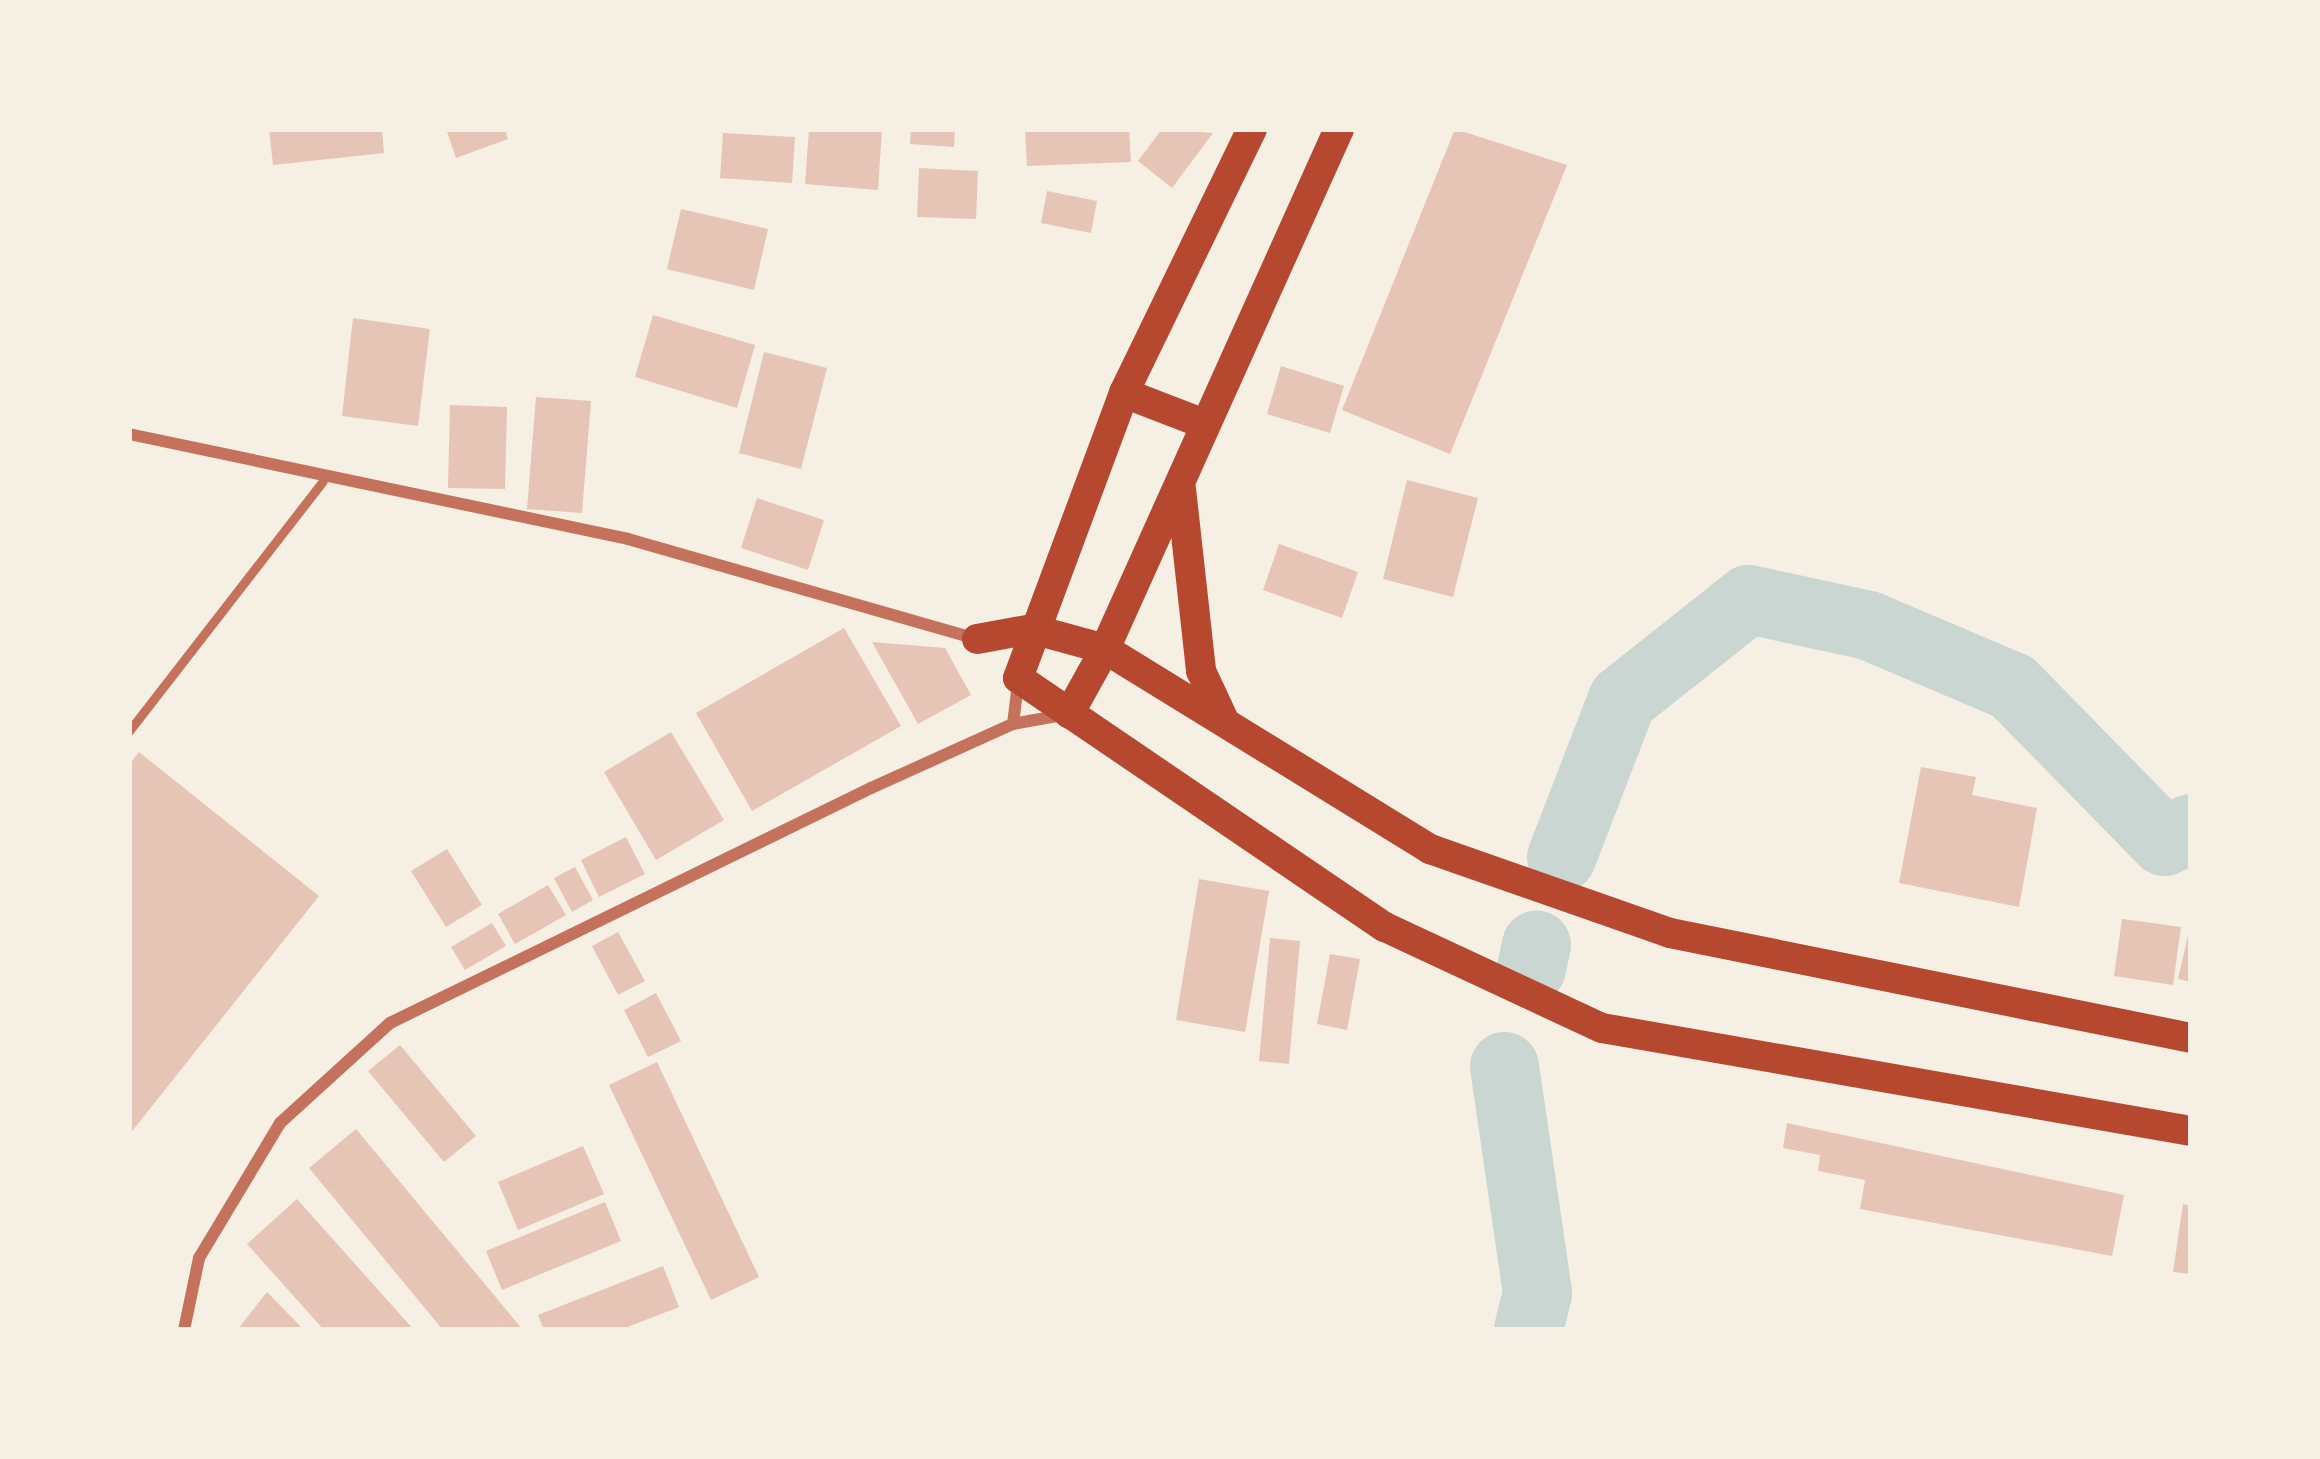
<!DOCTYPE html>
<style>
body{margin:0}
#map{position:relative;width:2320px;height:1459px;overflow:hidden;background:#f6efe4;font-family:Roboto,sans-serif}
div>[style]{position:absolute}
.river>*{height:69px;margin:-34.5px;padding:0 34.5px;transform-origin:34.5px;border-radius:34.5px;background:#c9d6d2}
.building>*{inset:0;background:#e6c5b7}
.service>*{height:9px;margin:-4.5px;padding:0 4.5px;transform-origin:4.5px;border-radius:4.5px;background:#c5725c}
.minor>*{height:12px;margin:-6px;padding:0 6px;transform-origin:6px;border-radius:6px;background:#c5725c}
.primary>*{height:30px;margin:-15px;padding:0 15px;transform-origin:15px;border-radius:15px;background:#b5482f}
span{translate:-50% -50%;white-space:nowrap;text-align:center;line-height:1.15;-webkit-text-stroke:12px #f6efe4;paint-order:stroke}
.frame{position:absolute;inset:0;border:132px solid #f6efe4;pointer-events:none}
</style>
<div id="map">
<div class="river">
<div style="left:1561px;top:857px;width:169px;rotate:-68.9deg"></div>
<div style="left:1622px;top:699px;width:161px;rotate:-38.4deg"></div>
<div style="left:1748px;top:599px;width:123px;rotate:12.2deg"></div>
<div style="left:1868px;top:625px;width:156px;rotate:23deg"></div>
<div style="left:2012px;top:686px;width:217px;rotate:45.6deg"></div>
<div style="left:2164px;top:841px;width:30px;rotate:-26deg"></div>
<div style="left:1531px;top:968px;width:24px;rotate:-78deg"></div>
<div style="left:1504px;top:1066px;width:229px;rotate:81.7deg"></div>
<div style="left:1537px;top:1293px;width:38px;rotate:104deg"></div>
</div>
<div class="building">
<div style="clip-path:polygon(269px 129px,382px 129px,384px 153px,273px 165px)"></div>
<div style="clip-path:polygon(446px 129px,505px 129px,508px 139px,456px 158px)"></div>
<div style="clip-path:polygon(809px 129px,882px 129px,878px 190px,805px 184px)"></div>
<div style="clip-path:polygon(911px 129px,955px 129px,954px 147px,910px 144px)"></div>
<div style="clip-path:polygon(1025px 129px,1129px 129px,1131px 162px,1027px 166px)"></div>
<div style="clip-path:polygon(1162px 129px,1213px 133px,1172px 188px,1138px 161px)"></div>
<div style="clip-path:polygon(1455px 129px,1567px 165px,1450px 454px,1342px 410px)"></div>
<div style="clip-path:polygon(723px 133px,795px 137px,792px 183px,720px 178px)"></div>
<div style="clip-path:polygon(919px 168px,978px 171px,976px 219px,917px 217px)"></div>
<div style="clip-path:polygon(1047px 191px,1097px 201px,1091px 233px,1041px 223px)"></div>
<div style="clip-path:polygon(681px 209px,768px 229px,754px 290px,667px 269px)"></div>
<div style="clip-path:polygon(653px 315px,755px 345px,737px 408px,635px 377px)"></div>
<div style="clip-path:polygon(353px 318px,430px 329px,418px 426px,342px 416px)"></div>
<div style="clip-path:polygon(764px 352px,827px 368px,801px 469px,739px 453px)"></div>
<div style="clip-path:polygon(1281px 366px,1344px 386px,1330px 433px,1267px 414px)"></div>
<div style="clip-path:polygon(536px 397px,591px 401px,582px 513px,527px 509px)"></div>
<div style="clip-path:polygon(450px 405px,507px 407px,505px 489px,448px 488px)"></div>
<div style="clip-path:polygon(1407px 480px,1478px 498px,1453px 597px,1383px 579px)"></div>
<div style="clip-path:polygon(757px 498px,824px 520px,808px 570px,741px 548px)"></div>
<div style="clip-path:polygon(1279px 544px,1358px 572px,1342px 618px,1263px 590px)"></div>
<div style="clip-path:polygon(844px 628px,901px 726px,752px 811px,696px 713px)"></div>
<div style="clip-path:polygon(872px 642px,945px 648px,971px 695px,918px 724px)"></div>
<div style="clip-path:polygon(671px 732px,724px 820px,656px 860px,604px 772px)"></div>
<div style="clip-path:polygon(139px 752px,319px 896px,129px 1135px,129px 765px)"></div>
<div style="clip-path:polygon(1921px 767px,1976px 777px,1972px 795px,2037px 808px,2019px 907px,1899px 883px)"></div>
<div style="clip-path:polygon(626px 837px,645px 874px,599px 897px,581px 860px)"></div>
<div style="clip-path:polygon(447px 849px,482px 905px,446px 927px,411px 871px)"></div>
<div style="clip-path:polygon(575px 867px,593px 900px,572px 912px,554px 878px)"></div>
<div style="clip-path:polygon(1199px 879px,1269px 891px,1245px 1032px,1176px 1020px)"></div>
<div style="clip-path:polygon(548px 885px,566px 915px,515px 944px,498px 914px)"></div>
<div style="clip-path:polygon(2122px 919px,2181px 927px,2173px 985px,2114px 976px)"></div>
<div style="clip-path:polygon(492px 923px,506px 946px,465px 970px,451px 947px)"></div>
<div style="clip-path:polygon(2189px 931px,2191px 932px,2191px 982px,2178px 979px)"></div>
<div style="clip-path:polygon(618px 932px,645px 981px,618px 995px,592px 946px)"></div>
<div style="clip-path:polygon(1270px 938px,1300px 941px,1289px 1064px,1259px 1061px)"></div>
<div style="clip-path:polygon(1330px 954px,1360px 959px,1347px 1030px,1317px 1024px)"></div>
<div style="clip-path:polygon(656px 993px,681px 1041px,648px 1057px,624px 1010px)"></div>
<div style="clip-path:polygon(400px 1045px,476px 1136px,444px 1162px,368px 1071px)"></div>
<div style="clip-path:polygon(657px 1062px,759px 1277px,711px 1300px,609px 1085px)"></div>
<div style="clip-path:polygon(1787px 1123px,2124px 1195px,2112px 1256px,1860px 1209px,1865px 1180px,1818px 1171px,1820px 1155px,1783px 1148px)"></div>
<div style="clip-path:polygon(356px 1129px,523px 1330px,443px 1330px,309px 1168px)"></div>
<div style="clip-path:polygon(583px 1146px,604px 1194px,518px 1230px,498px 1182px)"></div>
<div style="clip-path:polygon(297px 1199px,414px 1330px,324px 1330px,247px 1244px)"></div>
<div style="clip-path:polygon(605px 1202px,621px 1241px,502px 1290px,486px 1251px)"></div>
<div style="clip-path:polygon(2183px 1204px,2191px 1206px,2191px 1274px,2173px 1272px)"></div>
<div style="clip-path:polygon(663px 1266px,679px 1307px,620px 1330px,544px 1330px,538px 1315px)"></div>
<div style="clip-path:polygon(267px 1292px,304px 1330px,237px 1330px)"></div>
</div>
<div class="service">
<div style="left:129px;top:731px;width:316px;rotate:-52.2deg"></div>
</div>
<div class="minor">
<div style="left:129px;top:434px;width:510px;rotate:11.88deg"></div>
<div style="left:628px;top:539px;width:362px;rotate:16deg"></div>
<div style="left:1013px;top:724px;width:41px;rotate:-83deg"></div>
<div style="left:184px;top:1330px;width:74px;rotate:-78.2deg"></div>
<div style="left:199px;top:1258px;width:157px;rotate:-59deg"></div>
<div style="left:280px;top:1123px;width:149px;rotate:-42.3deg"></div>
<div style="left:390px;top:1023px;width:535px;rotate:-26.04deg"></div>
<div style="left:871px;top:788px;width:156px;rotate:-24.3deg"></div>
<div style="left:1013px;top:724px;width:50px;rotate:-10.4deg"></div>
</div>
<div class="primary">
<div style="left:1252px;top:129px;width:293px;rotate:115.9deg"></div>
<div style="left:1124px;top:393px;width:304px;rotate:110.4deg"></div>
<div style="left:1018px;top:678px;width:443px;rotate:34.2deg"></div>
<div style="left:1385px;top:927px;width:239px;rotate:25deg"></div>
<div style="left:1602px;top:1028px;width:598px;rotate:9.92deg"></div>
<div style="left:1339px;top:129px;width:570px;rotate:114.23deg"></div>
<div style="left:1105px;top:649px;width:382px;rotate:31.6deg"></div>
<div style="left:1430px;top:849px;width:254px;rotate:19.3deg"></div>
<div style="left:1670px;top:933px;width:531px;rotate:11.39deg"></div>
<div style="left:1124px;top:393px;width:80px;rotate:21.1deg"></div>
<div style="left:1181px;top:489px;width:183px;rotate:83.7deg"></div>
<div style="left:1201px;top:671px;width:50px;rotate:65deg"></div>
<div style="left:977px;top:639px;width:56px;rotate:-10.3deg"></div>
<div style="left:1032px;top:629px;width:76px;rotate:15.3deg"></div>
<div style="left:1105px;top:649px;width:74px;rotate:119deg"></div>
</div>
<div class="frame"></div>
</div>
